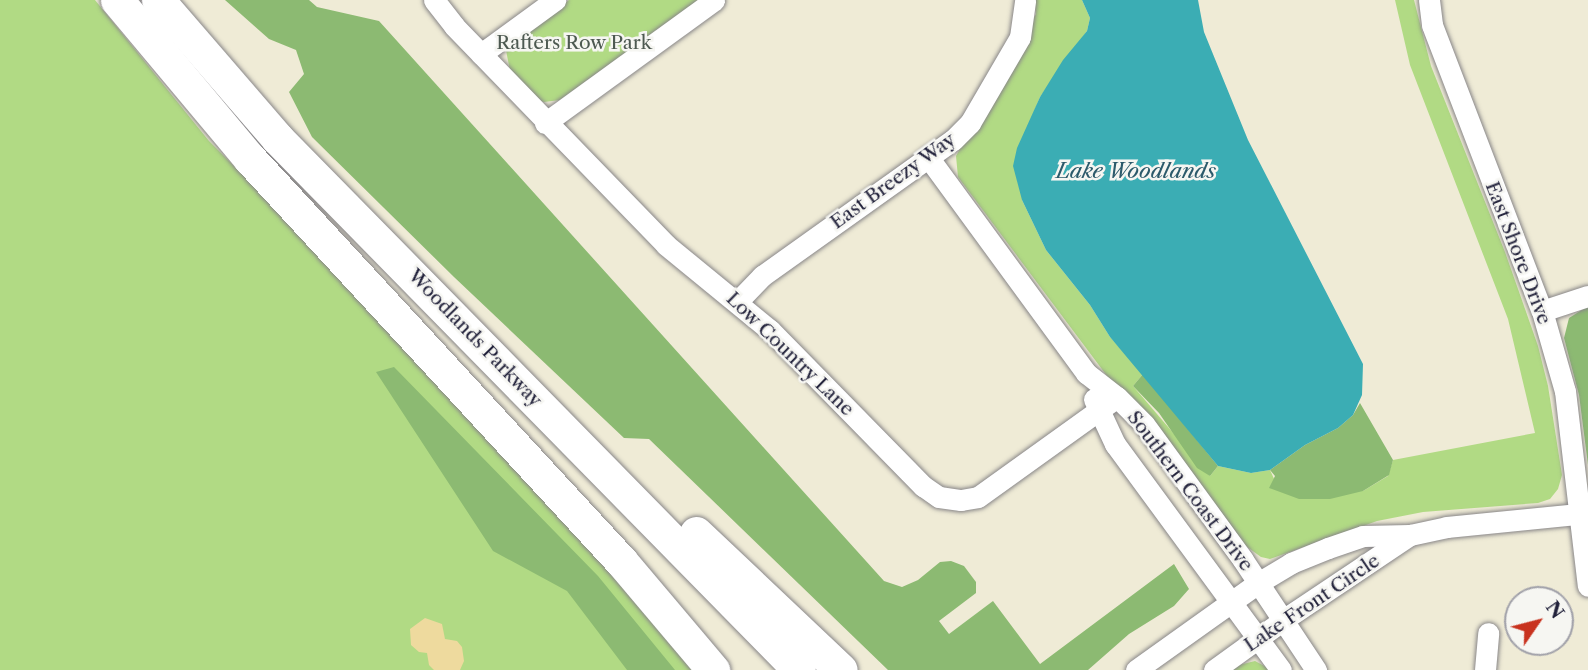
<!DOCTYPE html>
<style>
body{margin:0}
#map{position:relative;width:1588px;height:670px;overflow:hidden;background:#efebd6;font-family:"Libre Caslon Text",serif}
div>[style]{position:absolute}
.green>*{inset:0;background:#b1da84}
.forest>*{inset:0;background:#8cba72}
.sand>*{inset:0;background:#eeda9e}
.water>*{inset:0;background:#3badb4}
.roads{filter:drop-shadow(0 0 2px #888688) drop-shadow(0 0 2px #888688)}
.minor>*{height:21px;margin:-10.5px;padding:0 10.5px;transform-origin:10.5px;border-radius:10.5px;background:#fff}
.primary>*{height:33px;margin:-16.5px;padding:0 16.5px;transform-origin:16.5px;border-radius:16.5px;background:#fff}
span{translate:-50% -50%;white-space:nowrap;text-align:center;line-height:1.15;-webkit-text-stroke:5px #f6f6f2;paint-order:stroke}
.park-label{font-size:19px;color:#4d5951}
.street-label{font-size:19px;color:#22223b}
.water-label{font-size:21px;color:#2c5a6b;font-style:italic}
.north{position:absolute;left:1504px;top:586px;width:70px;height:70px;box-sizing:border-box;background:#f6f6f2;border:2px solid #a1a1a9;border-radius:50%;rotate:55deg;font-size:19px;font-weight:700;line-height:28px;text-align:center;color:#22223b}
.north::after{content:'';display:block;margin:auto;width:24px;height:32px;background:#c8321e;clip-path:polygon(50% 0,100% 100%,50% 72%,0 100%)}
</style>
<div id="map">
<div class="green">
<div style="clip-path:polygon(0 0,95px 0,209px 141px,276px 208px,698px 670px,0 670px)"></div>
<div style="clip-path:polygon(569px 0,699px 0,560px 100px,544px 102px,538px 100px,510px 71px,506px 50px,514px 40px)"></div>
<div style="clip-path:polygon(1034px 0,1082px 0,1090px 18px,1087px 31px,1040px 97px,1031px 119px,1022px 200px,1046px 250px,1090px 305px,1110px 337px,1143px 374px,1133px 386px,1210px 476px,1218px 466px,1251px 473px,1270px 470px,1275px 481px,1363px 491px,1388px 476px,1393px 460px,1535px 433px,1508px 319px,1410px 65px,1395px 0,1414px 0,1431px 66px,1505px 252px,1538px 346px,1548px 386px,1562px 475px,1558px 489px,1550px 499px,1538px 503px,1423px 512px,1377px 521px,1270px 559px,1261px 557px,1221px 528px,958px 177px,956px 156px,1036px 14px)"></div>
<div style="clip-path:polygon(1255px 661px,1272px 670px,1232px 670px,1239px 665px)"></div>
</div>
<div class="forest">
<div style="clip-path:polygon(225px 0,309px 0,317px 7px,379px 21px,884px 581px,902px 587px,918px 580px,940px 562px,951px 561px,964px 566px,976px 582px,976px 593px,939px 621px,949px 634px,993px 601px,1040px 664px,1174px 564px,1189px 589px,1174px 606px,1129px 634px,1088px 670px,888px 670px,649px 439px,624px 438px,454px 277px,312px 137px,289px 92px,304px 74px,296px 50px,269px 39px)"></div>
<div style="clip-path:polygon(1588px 306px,1588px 465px,1579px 395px,1564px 338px,1569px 318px)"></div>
<div style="clip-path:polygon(394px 367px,598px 576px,675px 670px,627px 670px,567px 591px,493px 551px,376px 372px)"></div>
<div style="clip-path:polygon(1143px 374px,1218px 466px,1210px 476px,1197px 468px,1159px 413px,1133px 386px)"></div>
<div style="clip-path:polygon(1360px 403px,1393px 460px,1389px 475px,1363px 491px,1330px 499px,1299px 499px,1269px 488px,1275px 476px,1270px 470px,1305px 445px,1338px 428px,1353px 415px)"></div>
</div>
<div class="sand">
<div style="clip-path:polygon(425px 618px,442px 624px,445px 639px,457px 641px,462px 647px,464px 661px,460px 670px,434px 670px,429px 665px,427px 653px,419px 652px,411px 645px,410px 629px)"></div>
</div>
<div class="water">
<div style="clip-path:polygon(1082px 0,1198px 0,1204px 32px,1248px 140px,1363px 364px,1362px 395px,1353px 415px,1338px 428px,1305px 445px,1270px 470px,1251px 473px,1218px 466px,1110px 337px,1090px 305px,1046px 250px,1022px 200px,1013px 166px,1017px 148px,1040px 97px,1063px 60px,1087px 31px,1090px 18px)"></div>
</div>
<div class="roads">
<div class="minor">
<div style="left:434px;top:0;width:33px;rotate:52deg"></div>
<div style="left:454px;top:26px;width:305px;rotate:45.9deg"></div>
<div style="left:666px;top:245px;width:134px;rotate:39.3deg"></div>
<div style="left:770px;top:330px;width:219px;rotate:45.6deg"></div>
<div style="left:923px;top:486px;width:19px;rotate:35deg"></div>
<div style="left:939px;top:497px;width:22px;rotate:8deg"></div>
<div style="left:961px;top:500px;width:17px;rotate:-10deg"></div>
<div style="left:978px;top:497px;width:171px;rotate:-35.7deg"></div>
<div style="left:1429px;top:0;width:25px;rotate:83deg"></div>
<div style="left:1432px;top:25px;width:306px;rotate:69deg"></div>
<div style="left:1542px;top:311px;width:83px;rotate:74deg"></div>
<div style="left:1565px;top:391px;width:196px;rotate:83.3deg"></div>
<div style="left:481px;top:54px;width:92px;rotate:-36.1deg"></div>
<div style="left:545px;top:123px;width:209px;rotate:-36deg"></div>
<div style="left:928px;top:157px;width:268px;rotate:53.8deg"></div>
<div style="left:1086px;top:373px;width:39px;rotate:38deg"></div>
<div style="left:1117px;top:397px;width:38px;rotate:45deg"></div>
<div style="left:1144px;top:424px;width:168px;rotate:53.9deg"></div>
<div style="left:1243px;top:560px;width:132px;rotate:56.4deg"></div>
<div style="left:738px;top:301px;width:35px;rotate:-46deg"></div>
<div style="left:762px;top:276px;width:234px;rotate:-35.5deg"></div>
<div style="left:953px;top:140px;width:24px;rotate:-45deg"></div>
<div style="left:970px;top:123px;width:99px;rotate:-59.8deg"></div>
<div style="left:1020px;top:37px;width:37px;rotate:-82deg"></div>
<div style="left:1542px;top:311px;width:48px;rotate:-18.1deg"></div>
<div style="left:1094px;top:399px;width:50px;rotate:65deg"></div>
<div style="left:1115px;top:444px;width:280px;rotate:53.7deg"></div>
<div style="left:1136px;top:670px;width:150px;rotate:-35.5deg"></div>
<div style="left:1258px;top:583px;width:39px;rotate:-31deg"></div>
<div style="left:1291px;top:563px;width:40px;rotate:-22deg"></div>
<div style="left:1328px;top:548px;width:37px;rotate:-19deg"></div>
<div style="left:1363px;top:536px;width:47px;rotate:-1.2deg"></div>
<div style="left:1410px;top:535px;width:38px;rotate:-12deg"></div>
<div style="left:1447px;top:527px;width:142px;rotate:-5.7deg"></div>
<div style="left:1214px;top:670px;width:85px;rotate:-35.9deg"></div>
<div style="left:1283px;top:620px;width:153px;rotate:-33.8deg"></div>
<div style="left:1485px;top:670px;width:37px;rotate:-85deg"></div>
</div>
<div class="primary">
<div style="left:117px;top:0;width:207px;rotate:50.1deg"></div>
<div style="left:250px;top:159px;width:547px;rotate:47.3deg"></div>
<div style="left:621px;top:561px;width:143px;rotate:49.8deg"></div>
<div style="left:158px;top:0;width:182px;rotate:49.2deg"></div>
<div style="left:277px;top:138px;width:745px;rotate:45.54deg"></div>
<div style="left:696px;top:533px;width:199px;rotate:43.4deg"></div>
</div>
</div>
<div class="park-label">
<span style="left:574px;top:43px">Rafters Row Park</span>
</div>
<div class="street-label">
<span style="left:893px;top:181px;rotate:-36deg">East Breezy Way</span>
<span style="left:1518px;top:253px;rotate:69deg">East Shore Drive</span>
<span style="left:475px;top:338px;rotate:46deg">Woodlands Parkway</span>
<span style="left:790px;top:354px;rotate:44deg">Low Country Lane</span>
<span style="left:1190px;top:491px;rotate:53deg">Southern Coast Drive</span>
<span style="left:1312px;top:603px;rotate:-34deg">Lake Front Circle</span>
</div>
<div class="water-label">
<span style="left:1136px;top:171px">Lake Woodlands</span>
</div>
<div class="north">N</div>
</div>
